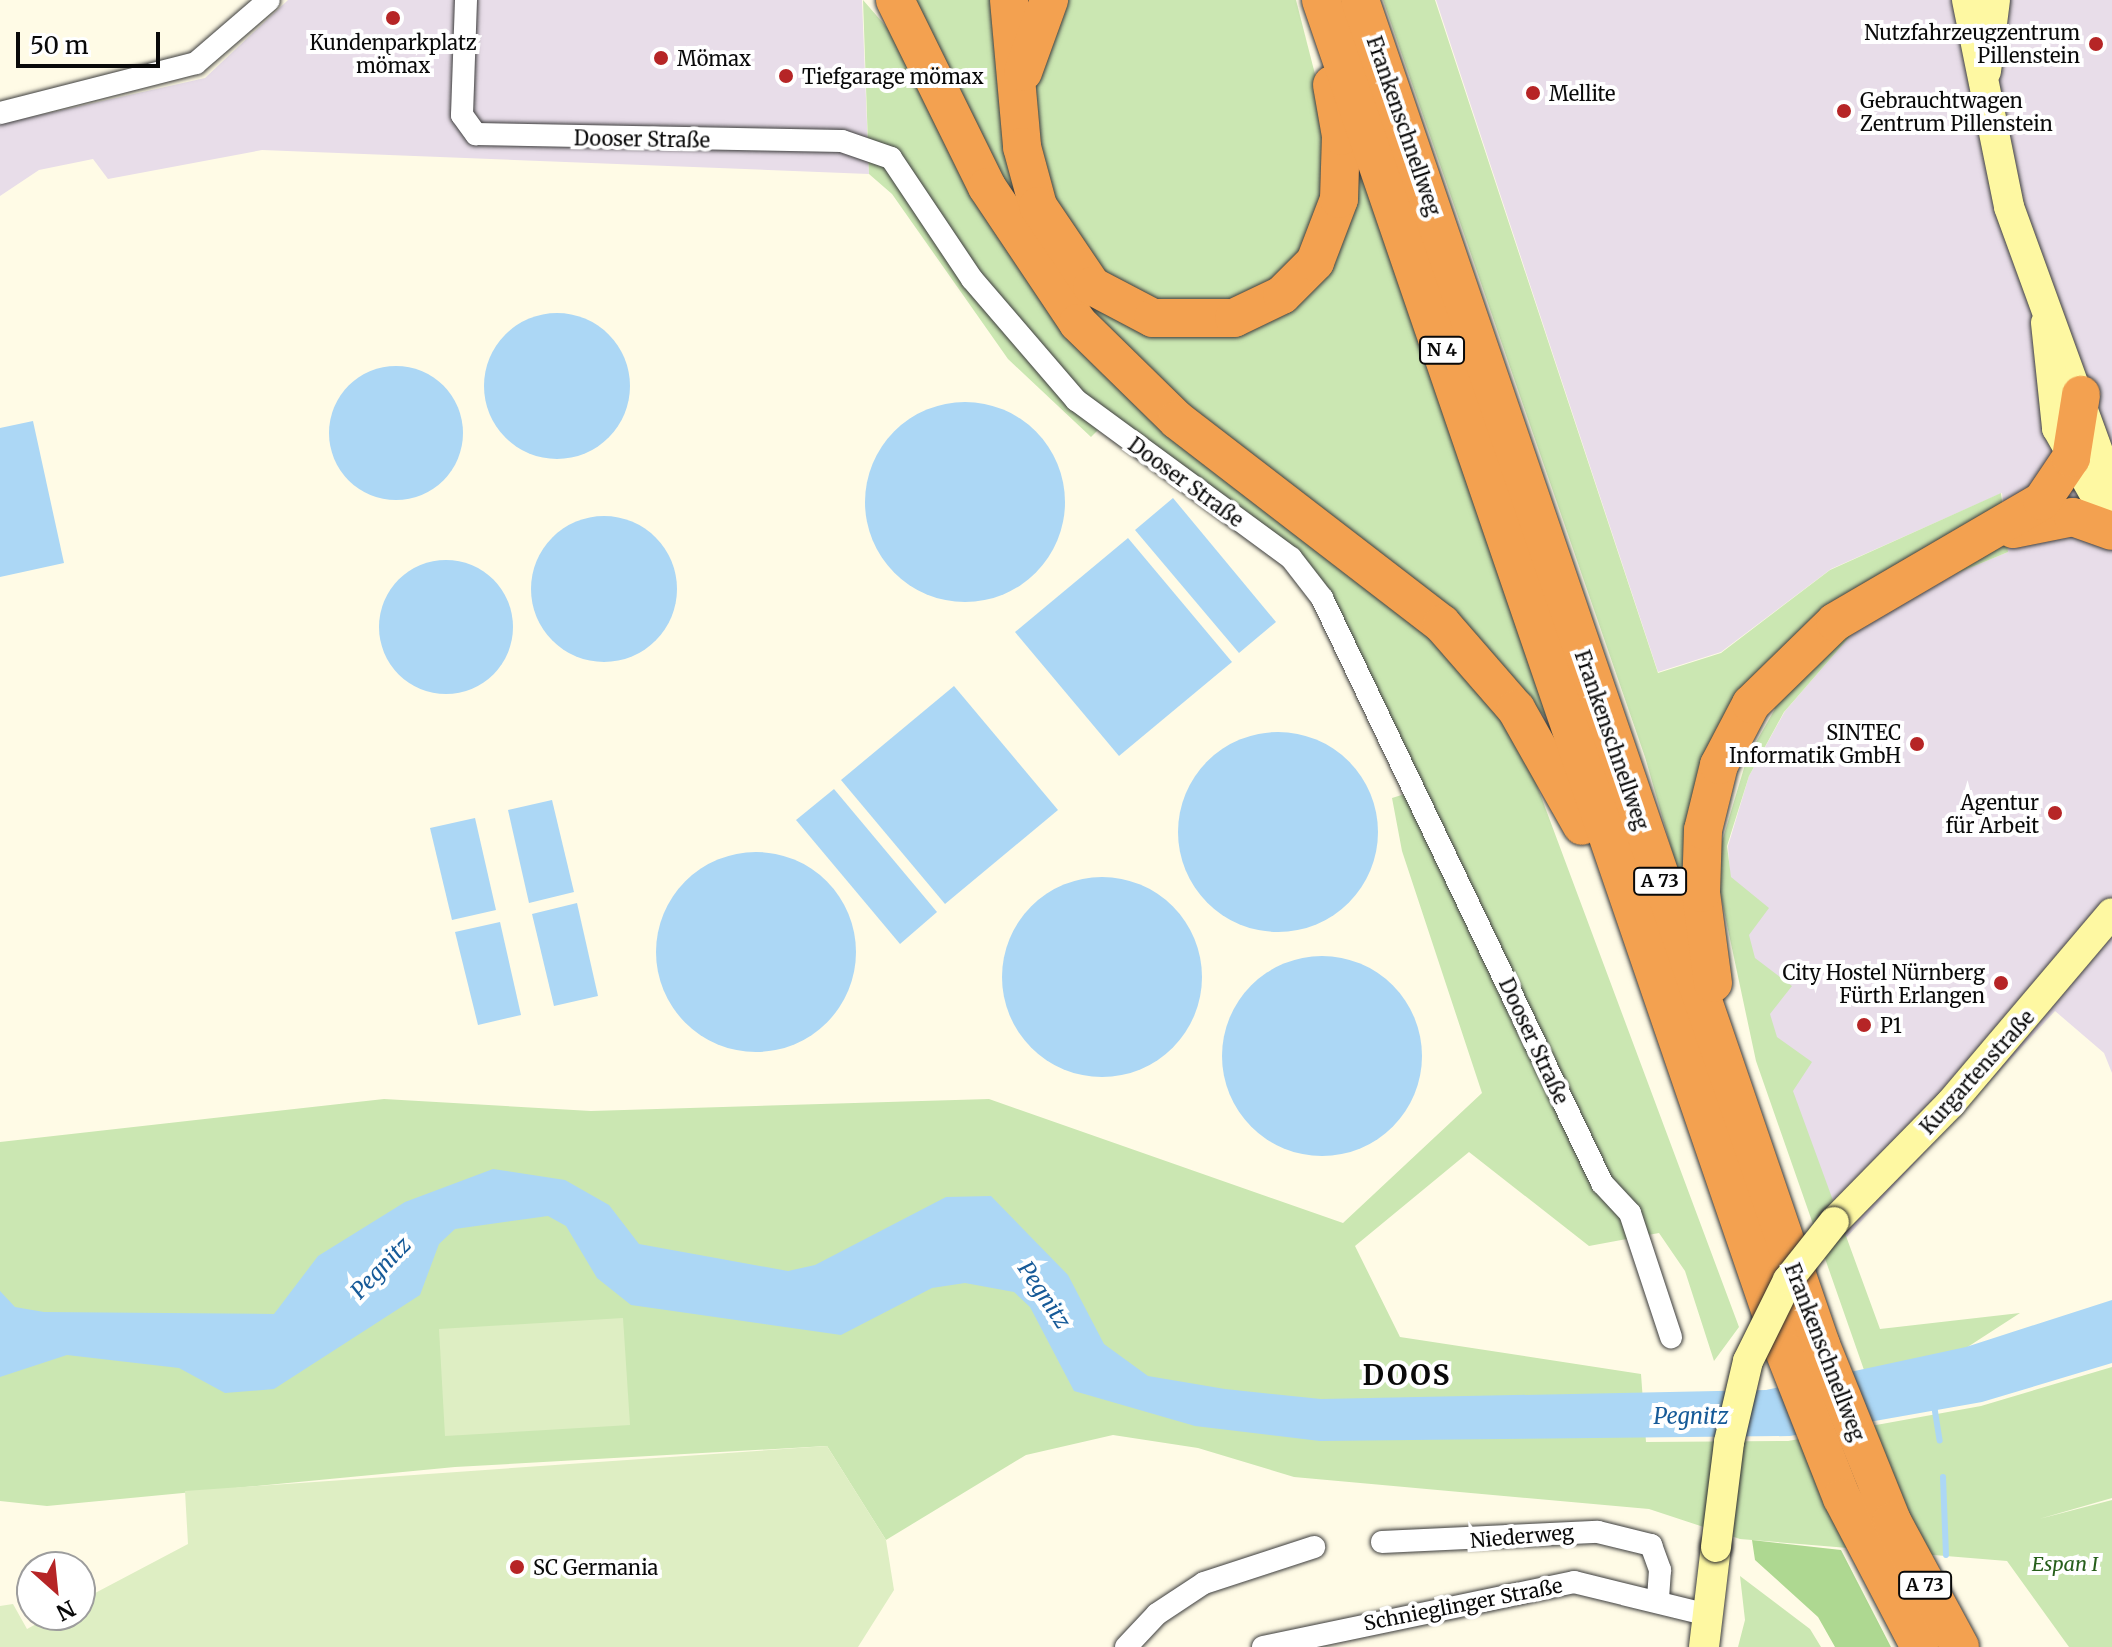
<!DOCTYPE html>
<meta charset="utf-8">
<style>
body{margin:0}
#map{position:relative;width:2112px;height:1647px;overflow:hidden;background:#fffbe6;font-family:Merriweather,serif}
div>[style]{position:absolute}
.industrial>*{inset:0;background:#e8dde9}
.green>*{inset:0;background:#cbe7b2}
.forest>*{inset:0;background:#aed891}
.pitch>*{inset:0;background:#deeec3}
.water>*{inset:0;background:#acd7f5}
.round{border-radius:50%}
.stream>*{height:6px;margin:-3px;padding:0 3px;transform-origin:3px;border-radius:3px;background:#acd7f5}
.roads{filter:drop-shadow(0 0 2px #3c3c3c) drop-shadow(0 0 2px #3c3c3c)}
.street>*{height:22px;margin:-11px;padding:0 11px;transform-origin:11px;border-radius:11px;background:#fff}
.secondary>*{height:30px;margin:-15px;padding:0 15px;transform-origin:15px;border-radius:15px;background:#fef8a2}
.highway>*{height:38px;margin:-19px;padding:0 19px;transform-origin:19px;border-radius:19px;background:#f3a150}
.bridges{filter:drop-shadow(0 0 2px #2b2b2b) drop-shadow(0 0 2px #2b2b2b)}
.secondary-bridge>*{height:30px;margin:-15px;padding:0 15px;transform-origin:15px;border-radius:15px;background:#fef8a2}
.dots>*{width:22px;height:22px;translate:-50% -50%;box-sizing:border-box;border:4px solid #fff;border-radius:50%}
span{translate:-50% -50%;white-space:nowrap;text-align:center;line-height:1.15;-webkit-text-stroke:8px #fff;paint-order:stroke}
.shield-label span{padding:2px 6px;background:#fff;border:2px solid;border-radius:6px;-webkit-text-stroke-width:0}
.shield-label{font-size:18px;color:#090909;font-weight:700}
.poi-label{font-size:20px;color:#090909}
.right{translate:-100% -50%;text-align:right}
.left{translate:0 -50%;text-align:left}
.street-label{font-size:20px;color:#090909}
.park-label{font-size:20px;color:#275f1c;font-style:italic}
.water-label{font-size:22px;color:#165a98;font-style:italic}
.district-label{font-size:28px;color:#090909;font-weight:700;letter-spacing:2px}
.north{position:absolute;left:16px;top:1551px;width:80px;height:80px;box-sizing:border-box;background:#fff;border:2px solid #9d9d9d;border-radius:50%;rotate:153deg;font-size:22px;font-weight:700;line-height:32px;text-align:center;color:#090909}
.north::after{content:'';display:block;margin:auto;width:28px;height:36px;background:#b62526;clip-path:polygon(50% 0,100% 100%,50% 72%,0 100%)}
.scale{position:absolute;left:16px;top:32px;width:144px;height:36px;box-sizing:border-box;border:4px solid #090909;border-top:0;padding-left:10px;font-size:24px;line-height:28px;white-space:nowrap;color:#090909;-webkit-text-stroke:6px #fff;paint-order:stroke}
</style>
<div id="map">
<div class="industrial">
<div style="clip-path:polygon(288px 0,862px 0,869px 174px,262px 150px,108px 179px,93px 159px,39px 170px,0 196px,0 124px,205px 78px)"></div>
<div style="clip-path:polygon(1436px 0,2112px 0,2112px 1073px,2104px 1053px,2055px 1011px,1845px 1239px,1734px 936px,1728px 846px,1749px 776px,1785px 711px,1858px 627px,1907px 594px,2008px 552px,2002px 493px,1831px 569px,1721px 652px,1658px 672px)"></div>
</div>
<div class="green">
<div style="clip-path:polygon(863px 0,890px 31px,1020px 260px,1442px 639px,1514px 724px,1739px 1327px,1714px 1361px,1685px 1271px,1659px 1233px,1589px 1246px,1469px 1152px,1355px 1246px,1400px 1337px,1641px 1374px,1646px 1442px,1788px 1441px,1981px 1406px,2112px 1367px,2112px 1498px,2039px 1519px,2112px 1500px,2112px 1647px,2069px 1647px,2007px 1561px,1740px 1539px,1649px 1509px,1294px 1477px,1198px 1448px,1113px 1435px,1026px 1455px,886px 1540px,827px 1446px,455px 1467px,47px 1506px,0 1501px,0 1142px,384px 1099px,591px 1111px,989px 1099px,1343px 1223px,1482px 1093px,1402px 851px,1392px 798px,1424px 788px,1333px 606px,1111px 417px,1091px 437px,1008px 359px,892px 194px,869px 174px)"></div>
<div style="clip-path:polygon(905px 0,999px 0,1006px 103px,1107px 305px,1280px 305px,1349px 133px,1547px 718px,1231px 448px,1048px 267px)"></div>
<div style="clip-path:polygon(1061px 0,1296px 0,1327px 121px,1328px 177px,1297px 258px,1261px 294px,1182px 310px,1111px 281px,1045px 198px,1030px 95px)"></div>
<div style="clip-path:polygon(1383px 0,1435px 0,1658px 673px,1721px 653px,1830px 570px,2001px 493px,2008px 552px,1907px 594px,1858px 627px,1784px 712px,1749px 776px,1727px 846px,1731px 877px,1769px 908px,1749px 935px,1755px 958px,1792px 986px,1770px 1014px,1777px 1037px,1812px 1062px,1793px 1091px,1880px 1329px,2020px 1313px,1966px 1348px,1864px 1370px,1756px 1061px,1720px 892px,1721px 845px,1747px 758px,1775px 709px,1744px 698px,1686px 899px,1645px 757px)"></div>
<div style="clip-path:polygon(1740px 1576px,1810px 1629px,1821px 1647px,1738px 1647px,1745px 1620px)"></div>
</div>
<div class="forest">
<div style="clip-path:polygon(1752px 1540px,1841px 1550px,1891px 1647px,1835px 1647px,1818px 1617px,1755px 1560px)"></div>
</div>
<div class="pitch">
<div style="clip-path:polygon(623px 1318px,630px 1425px,445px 1436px,439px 1329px)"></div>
<div style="clip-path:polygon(827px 1446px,886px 1540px,894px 1590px,858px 1647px,0 1647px,0 1606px,13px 1604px,27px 1629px,53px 1615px,80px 1615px,80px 1601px,188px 1544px,185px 1491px)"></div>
</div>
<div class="water">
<div class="round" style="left:484px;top:313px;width:146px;height:146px"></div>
<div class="round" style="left:329px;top:366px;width:134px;height:134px"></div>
<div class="round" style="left:865px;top:402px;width:200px;height:200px"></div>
<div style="clip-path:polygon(33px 421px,64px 563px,0 577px,0 428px)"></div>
<div style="clip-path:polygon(1173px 498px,1276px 622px,1239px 653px,1135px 530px)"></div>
<div class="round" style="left:531px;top:516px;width:146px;height:146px"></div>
<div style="clip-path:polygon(1128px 538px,1232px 662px,1119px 756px,1015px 632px)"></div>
<div class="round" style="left:379px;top:560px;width:134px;height:134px"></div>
<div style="clip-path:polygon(954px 686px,1058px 810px,945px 904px,841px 780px)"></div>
<div class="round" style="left:1178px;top:732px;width:200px;height:200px"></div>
<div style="clip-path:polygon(834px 789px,937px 912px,900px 944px,796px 820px)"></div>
<div style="clip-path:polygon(552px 800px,574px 892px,529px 903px,508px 810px)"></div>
<div style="clip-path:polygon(475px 818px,496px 910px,452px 920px,430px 828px)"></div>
<div class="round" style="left:656px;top:852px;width:200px;height:200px"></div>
<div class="round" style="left:1002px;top:877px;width:200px;height:200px"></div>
<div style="clip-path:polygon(577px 903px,598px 996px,554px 1006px,532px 914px)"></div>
<div style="clip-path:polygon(500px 922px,521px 1015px,478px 1025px,455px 932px)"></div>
<div class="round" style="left:1222px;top:956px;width:200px;height:200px"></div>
<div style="clip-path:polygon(493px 1169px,565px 1180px,609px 1205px,639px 1244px,788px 1271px,815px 1265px,946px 1197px,991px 1196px,1068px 1275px,1104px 1344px,1148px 1376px,1225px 1389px,1321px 1399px,1766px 1390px,1966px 1347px,2112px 1300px,2112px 1363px,1982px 1402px,1790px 1436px,1320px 1441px,1195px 1426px,1074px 1391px,1030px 1307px,1014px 1292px,965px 1283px,932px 1288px,841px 1335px,631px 1305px,597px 1278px,566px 1226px,548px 1216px,455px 1229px,439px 1244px,420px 1295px,274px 1389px,225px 1393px,179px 1368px,67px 1355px,0 1377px,0 1291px,15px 1307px,44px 1312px,274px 1314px,318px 1256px,405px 1202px)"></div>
</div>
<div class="stream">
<div style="left:1934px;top:1405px;width:36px;rotate:81deg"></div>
<div style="left:1943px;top:1477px;width:78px;rotate:87.8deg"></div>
</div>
<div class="roads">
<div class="street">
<div style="left:466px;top:0;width:115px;rotate:92deg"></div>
<div style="left:462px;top:115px;width:24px;rotate:54deg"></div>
<div style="left:476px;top:134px;width:366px;rotate:1.1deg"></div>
<div style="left:842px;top:141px;width:52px;rotate:19.1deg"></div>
<div style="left:891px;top:158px;width:146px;rotate:56.2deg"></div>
<div style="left:972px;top:279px;width:160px;rotate:49.3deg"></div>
<div style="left:1076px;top:400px;width:267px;rotate:36.3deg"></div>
<div style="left:1291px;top:558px;width:51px;rotate:52.2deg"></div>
<div style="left:1322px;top:598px;width:649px;rotate:64.42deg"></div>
<div style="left:1602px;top:1183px;width:41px;rotate:47deg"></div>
<div style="left:1630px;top:1213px;width:131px;rotate:71.7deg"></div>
<div style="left:0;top:113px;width:202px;rotate:-14.3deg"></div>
<div style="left:196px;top:63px;width:96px;rotate:-40.8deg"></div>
<div style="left:1382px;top:1542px;width:216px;rotate:-2.7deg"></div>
<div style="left:1598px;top:1532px;width:55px;rotate:13.8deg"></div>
<div style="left:1651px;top:1545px;width:27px;rotate:70deg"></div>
<div style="left:1660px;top:1570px;width:31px;rotate:94deg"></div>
<div style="left:1126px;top:1647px;width:45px;rotate:-46.8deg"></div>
<div style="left:1157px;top:1614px;width:56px;rotate:-33.4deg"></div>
<div style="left:1204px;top:1583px;width:116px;rotate:-18.1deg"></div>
<div style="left:1263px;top:1647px;width:318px;rotate:-11.8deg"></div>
<div style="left:1574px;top:1582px;width:138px;rotate:13.8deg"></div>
</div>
<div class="secondary">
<div style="left:1967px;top:0;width:211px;rotate:78.5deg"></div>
<div style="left:2009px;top:207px;width:301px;rotate:70deg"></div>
<div style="left:1986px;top:71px;width:72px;rotate:-82.8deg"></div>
<div style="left:2046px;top:323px;width:106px;rotate:84deg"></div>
<div style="left:2057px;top:428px;width:112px;rotate:60.4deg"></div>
<div style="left:1834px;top:1222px;width:165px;rotate:-45.5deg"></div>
<div style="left:1950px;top:1104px;width:250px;rotate:-49.7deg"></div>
<div style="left:1704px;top:1647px;width:101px;rotate:-83.2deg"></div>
</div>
<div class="highway">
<div style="left:895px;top:0;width:208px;rotate:63.8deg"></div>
<div style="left:987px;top:187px;width:164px;rotate:56.2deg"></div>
<div style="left:1078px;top:323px;width:139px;rotate:44.4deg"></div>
<div style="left:1177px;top:420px;width:334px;rotate:37.6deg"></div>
<div style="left:1442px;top:624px;width:113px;rotate:49deg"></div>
<div style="left:1516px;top:709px;width:134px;rotate:60.6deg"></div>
<div style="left:1009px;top:0;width:148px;rotate:84.9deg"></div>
<div style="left:1022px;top:147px;width:61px;rotate:74.8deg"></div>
<div style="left:1038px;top:206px;width:97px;rotate:56deg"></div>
<div style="left:1092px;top:286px;width:69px;rotate:27.7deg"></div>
<div style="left:1153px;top:318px;width:81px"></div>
<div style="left:1234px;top:318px;width:53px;rotate:-25.6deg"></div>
<div style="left:1282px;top:295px;width:47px;rotate:-45deg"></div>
<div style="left:1315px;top:262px;width:67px;rotate:-69.1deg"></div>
<div style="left:1339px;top:199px;width:63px;rotate:-88.2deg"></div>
<div style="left:1341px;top:136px;width:52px;rotate:-100deg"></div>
<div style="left:1321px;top:0;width:1428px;rotate:71.08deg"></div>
<div style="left:1784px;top:1351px;width:158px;rotate:68.5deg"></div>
<div style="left:1842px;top:1498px;width:168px;rotate:62.4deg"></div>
<div style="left:1360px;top:0;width:1422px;rotate:71.08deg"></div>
<div style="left:1821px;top:1345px;width:190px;rotate:68deg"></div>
<div style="left:1892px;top:1521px;width:143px;rotate:61.6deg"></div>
<div style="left:1023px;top:72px;width:77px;rotate:-70.1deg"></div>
<div style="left:2013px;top:529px;width:61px;rotate:-11.3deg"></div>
<div style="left:2073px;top:517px;width:41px;rotate:19.7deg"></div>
<div style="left:1713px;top:983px;width:91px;rotate:-97.6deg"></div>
<div style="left:1701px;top:893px;width:63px;rotate:-88.2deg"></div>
<div style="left:1703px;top:830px;width:67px;rotate:-76.2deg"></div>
<div style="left:1719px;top:765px;width:69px;rotate:-62.3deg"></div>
<div style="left:1751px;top:704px;width:117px;rotate:-44.3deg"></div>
<div style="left:1835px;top:622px;width:240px;rotate:-30.3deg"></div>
<div style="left:2042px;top:501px;width:52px;rotate:-56deg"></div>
<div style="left:2071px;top:458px;width:64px;rotate:-81deg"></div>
</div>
</div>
<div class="bridges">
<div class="secondary-bridge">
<div style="left:1716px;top:1547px;width:106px;rotate:-82.9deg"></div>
<div style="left:1729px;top:1442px;width:83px;rotate:-76.8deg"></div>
<div style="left:1748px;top:1361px;width:90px;rotate:-63.7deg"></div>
<div style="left:1788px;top:1280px;width:74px;rotate:-51.6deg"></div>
</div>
</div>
<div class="dots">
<div style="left:393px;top:18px;background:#b62526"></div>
<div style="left:2096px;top:44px;background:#b62526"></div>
<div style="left:661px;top:58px;background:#b62526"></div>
<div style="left:786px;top:76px;background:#b62526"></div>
<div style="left:1533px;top:93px;background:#b62526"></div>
<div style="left:1844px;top:111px;background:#b62526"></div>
<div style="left:1917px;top:744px;background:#b62526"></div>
<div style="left:2055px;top:813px;background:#b62526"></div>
<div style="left:2001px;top:983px;background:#b62526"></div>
<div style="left:1864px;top:1025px;background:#b62526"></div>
<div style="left:517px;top:1567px;background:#b62526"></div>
</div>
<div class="shield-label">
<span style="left:1442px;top:350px">N 4</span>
<span style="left:1660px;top:881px">A 73</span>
<span style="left:1925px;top:1585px">A 73</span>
</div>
<div class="poi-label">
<span class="right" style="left:2080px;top:44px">Nutzfahrzeugzentrum<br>Pillenstein</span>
<span style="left:393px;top:54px">Kundenparkplatz<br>mömax</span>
<span class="left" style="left:677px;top:58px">Mömax</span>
<span class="left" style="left:802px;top:76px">Tiefgarage mömax</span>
<span class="left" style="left:1549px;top:93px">Mellite</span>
<span class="left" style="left:1860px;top:112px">Gebrauchtwagen<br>Zentrum Pillenstein</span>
<span class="right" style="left:1901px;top:744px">SINTEC<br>Informatik GmbH</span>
<span class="right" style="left:2039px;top:814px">Agentur<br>für Arbeit</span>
<span class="right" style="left:1985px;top:984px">City Hostel Nürnberg<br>Fürth Erlangen</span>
<span class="left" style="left:1880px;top:1025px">P1</span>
<span class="left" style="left:533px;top:1567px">SC Germania</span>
</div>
<div class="street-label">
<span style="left:1404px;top:126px;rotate:71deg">Frankenschnellweg</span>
<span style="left:642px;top:139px;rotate:1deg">Dooser Straße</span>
<span style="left:1186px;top:482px;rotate:36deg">Dooser Straße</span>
<span style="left:1612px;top:740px;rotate:71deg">Frankenschnellweg</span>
<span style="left:1534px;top:1041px;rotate:65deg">Dooser Straße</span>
<span style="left:1977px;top:1072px;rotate:-48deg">Kurgartenstraße</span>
<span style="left:1825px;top:1352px;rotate:69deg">Frankenschnellweg</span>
<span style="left:1522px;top:1536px;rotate:-5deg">Niederweg</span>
<span style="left:1463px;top:1604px;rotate:-11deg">Schnieglinger Straße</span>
</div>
<div class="park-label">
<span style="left:2065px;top:1563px">Espan I</span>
</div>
<div class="water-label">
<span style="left:381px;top:1268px;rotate:-46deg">Pegnitz</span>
<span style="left:1044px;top:1295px;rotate:56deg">Pegnitz</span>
<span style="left:1691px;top:1417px">Pegnitz</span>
</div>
<div class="district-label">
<span style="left:1407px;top:1375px">DOOS</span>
</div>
<div class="north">N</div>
<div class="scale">50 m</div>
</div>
